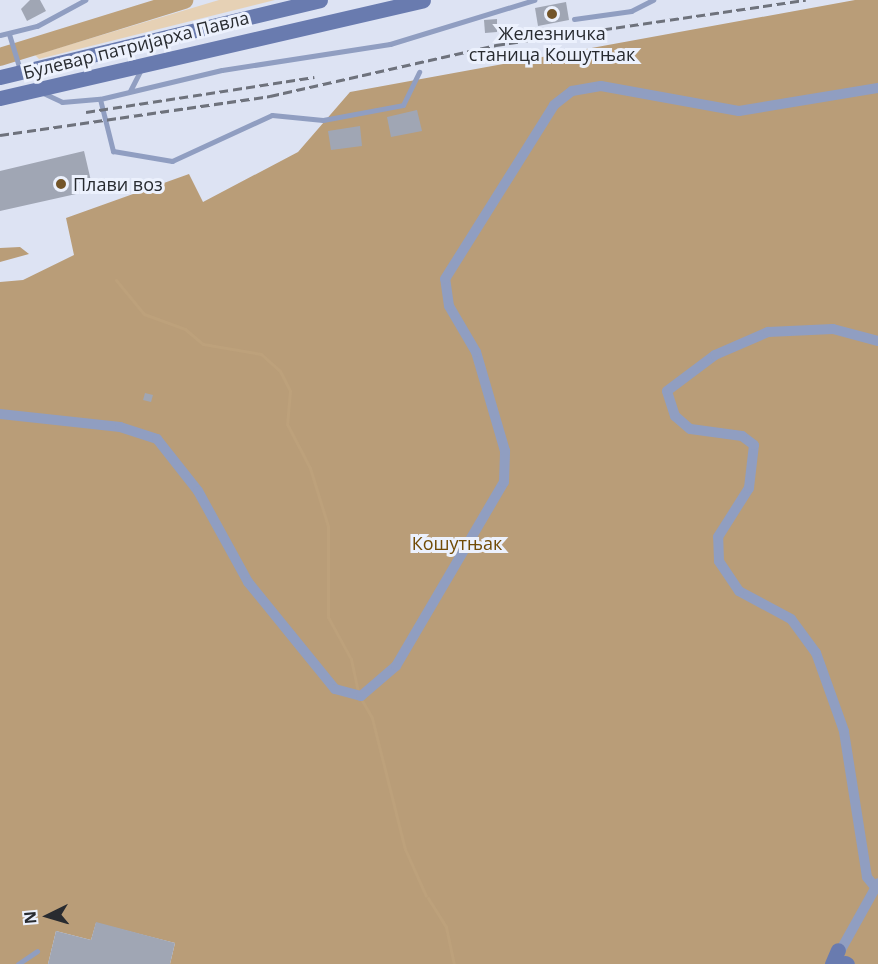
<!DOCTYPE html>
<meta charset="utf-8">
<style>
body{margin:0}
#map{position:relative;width:878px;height:964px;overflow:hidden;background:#dde3f3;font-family:"Open Sans",sans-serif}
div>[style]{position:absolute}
.green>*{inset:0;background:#e6d1b5}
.forest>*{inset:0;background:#b99d78}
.stream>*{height:3px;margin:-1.5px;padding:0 1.5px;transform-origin:1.5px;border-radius:1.5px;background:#bda17b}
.river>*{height:18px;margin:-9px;padding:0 9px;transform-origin:9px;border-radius:9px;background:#bda17b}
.building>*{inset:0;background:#a0a6b4}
.service>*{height:5px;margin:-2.5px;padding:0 2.5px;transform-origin:2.5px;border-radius:2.5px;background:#909ec1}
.minor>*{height:10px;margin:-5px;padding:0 5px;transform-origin:5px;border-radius:5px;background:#909ec1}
.secondary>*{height:15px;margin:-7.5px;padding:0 7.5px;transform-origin:7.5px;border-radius:7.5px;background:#697baf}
.rail>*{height:3px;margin-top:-1.5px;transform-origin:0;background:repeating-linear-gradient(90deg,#6e727c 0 9px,transparent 0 13.5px)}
.dots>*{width:16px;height:16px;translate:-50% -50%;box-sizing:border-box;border:3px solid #ecf1fd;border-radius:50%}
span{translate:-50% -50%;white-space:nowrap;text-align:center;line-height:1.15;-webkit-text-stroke:6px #ecf1fd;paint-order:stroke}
.poi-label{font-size:18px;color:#282b30}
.left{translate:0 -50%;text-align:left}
.street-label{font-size:18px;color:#282b30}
.park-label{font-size:18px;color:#714b06}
.north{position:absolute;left:18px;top:886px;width:60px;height:60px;-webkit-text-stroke:4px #ecf1fd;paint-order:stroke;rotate:265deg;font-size:16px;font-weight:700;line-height:24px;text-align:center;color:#282b30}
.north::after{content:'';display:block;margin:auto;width:21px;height:27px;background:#282b30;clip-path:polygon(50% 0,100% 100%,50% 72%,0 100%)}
</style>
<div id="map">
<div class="green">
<div style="clip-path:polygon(219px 0,275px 0,39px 59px,35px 55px)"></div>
</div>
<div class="forest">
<div style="clip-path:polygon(855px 0,878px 0,878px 964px,170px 964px,175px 943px,96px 923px,91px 940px,56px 931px,48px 964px,0 964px,0 282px,23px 280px,74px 255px,66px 218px,189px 174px,203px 202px,298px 152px,350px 92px)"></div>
<div style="clip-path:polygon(20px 247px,29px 254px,0 262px,0 248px)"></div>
</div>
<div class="stream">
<div style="left:116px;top:280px;width:44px;rotate:50.5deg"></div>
<div style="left:144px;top:314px;width:44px;rotate:20.1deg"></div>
<div style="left:185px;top:329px;width:23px;rotate:40deg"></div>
<div style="left:203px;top:344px;width:59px;rotate:9.8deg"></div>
<div style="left:261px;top:354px;width:25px;rotate:42deg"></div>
<div style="left:280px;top:371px;width:22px;rotate:63deg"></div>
<div style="left:290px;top:391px;width:33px;rotate:95deg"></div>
<div style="left:287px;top:424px;width:50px;rotate:62.4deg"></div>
<div style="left:310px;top:468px;width:61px;rotate:72.8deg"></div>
<div style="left:328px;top:526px;width:91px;rotate:90deg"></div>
<div style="left:328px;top:617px;width:48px;rotate:61.3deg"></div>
<div style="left:351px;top:659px;width:33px;rotate:78deg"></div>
<div style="left:360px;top:697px;width:24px;rotate:60deg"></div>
<div style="left:372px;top:718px;width:135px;rotate:75.9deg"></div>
<div style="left:405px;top:849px;width:51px;rotate:65.9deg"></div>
<div style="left:428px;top:898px;width:34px;rotate:58deg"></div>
<div style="left:446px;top:927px;width:38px;rotate:78deg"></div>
</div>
<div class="river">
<div style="left:0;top:57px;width:193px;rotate:-17.2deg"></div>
</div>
<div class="building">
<div style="clip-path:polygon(30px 0,40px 0,46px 11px,27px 21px,21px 9px)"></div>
<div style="clip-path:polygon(566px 2px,569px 20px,538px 26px,535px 8px)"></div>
<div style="clip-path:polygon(497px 19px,497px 32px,485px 33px,484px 20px)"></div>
<div style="clip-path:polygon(417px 110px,422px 131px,391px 137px,387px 117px)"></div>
<div style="clip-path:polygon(360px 126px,362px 146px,331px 150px,328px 131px)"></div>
<div style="clip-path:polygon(84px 151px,91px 181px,74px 184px,76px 194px,0 211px,0 171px)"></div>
<div style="clip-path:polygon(145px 393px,153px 395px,151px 402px,143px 400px)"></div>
<div style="clip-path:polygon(96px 922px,175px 943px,170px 964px,48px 964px,56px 931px,91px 940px)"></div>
</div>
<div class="service">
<div style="left:574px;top:19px;width:58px;rotate:-8deg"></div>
<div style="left:631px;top:11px;width:25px;rotate:-27deg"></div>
<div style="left:9px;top:34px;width:38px;rotate:73deg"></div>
<div style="left:0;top:35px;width:38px;rotate:-14deg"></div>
<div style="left:37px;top:26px;width:55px;rotate:-28.4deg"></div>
<div style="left:130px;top:91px;width:25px;rotate:-63deg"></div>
<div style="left:41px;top:92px;width:23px;rotate:25deg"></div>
<div style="left:62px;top:102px;width:38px;rotate:-5deg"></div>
<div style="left:100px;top:99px;width:125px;rotate:-13.4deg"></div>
<div style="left:222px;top:70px;width:170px;rotate:-8.8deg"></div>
<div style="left:390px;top:44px;width:151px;rotate:-17deg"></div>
<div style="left:100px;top:99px;width:54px;rotate:76deg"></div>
<div style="left:113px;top:151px;width:60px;rotate:9.6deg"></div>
<div style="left:172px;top:161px;width:110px;rotate:-24.7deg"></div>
<div style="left:272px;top:115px;width:51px;rotate:5.6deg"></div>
<div style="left:323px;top:120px;width:81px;rotate:-10.6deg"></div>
<div style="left:403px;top:105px;width:37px;rotate:-64deg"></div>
<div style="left:18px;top:964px;width:23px;rotate:-34deg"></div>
</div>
<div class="minor">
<div style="left:0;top:414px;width:121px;rotate:6.2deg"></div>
<div style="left:120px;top:427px;width:39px;rotate:18deg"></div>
<div style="left:157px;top:439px;width:66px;rotate:51.7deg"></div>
<div style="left:198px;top:491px;width:104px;rotate:61.2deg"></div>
<div style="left:248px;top:582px;width:138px;rotate:50.9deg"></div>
<div style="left:335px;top:689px;width:27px;rotate:15deg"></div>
<div style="left:361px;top:696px;width:46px;rotate:-40.6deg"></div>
<div style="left:396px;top:666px;width:213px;rotate:-59.6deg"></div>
<div style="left:504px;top:482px;width:31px;rotate:-88deg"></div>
<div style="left:505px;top:451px;width:103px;rotate:-106.3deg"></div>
<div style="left:476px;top:352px;width:53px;rotate:-120.4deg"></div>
<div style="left:449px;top:306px;width:27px;rotate:-98deg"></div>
<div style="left:445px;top:279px;width:205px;rotate:-57.9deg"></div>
<div style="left:554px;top:105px;width:23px;rotate:-38deg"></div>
<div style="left:572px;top:91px;width:29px;rotate:-10deg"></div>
<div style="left:601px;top:86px;width:140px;rotate:10.3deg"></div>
<div style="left:739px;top:111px;width:141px;rotate:-9.4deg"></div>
<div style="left:875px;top:887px;width:13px;rotate:-129deg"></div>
<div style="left:867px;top:877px;width:148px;rotate:-99deg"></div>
<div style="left:844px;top:731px;width:83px;rotate:-109.7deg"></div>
<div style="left:816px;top:653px;width:42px;rotate:-126.3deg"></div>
<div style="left:791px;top:619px;width:59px;rotate:-151.7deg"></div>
<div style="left:739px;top:591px;width:36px;rotate:-124deg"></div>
<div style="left:719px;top:561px;width:24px;rotate:-92deg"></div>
<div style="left:718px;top:537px;width:58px;rotate:-57.7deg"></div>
<div style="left:749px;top:488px;width:43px;rotate:-83.4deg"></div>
<div style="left:754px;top:445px;width:15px;rotate:-143deg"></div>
<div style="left:742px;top:436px;width:52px;rotate:-172.3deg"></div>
<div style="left:690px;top:429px;width:20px;rotate:-139deg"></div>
<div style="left:675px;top:416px;width:26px;rotate:-108deg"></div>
<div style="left:667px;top:391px;width:60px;rotate:-36.9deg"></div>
<div style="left:715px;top:355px;width:58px;rotate:-23.5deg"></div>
<div style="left:768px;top:332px;width:65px;rotate:-2.6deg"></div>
<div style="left:833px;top:329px;width:47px;rotate:14.9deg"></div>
<div style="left:838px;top:955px;width:82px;rotate:-60.9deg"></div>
</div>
<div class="secondary">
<div style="left:0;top:77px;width:329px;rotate:-13.5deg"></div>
<div style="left:0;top:98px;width:434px;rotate:-13deg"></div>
<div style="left:845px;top:963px;width:2px;rotate:27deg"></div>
<div style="left:832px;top:964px;width:15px;rotate:-67deg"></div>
</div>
<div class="rail">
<div style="left:86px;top:112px;width:231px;rotate:-8.7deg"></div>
<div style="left:0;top:135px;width:273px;rotate:-8.2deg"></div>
<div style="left:270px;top:96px;width:232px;rotate:-12.7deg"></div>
<div style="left:496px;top:45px;width:313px;rotate:-8.3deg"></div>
</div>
<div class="dots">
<div style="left:552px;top:14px;background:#735529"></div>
<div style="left:61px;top:184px;background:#735529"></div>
</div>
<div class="poi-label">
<span style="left:552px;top:44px">Железничка<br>станица Кошутњак</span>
<span class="left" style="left:73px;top:184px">Плави воз</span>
</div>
<div class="street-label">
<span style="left:136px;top:45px;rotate:-14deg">Булевар патријарха Павла</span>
</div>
<div class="park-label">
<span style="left:457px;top:543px">Кошутњак</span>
</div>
<div class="north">N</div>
</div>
